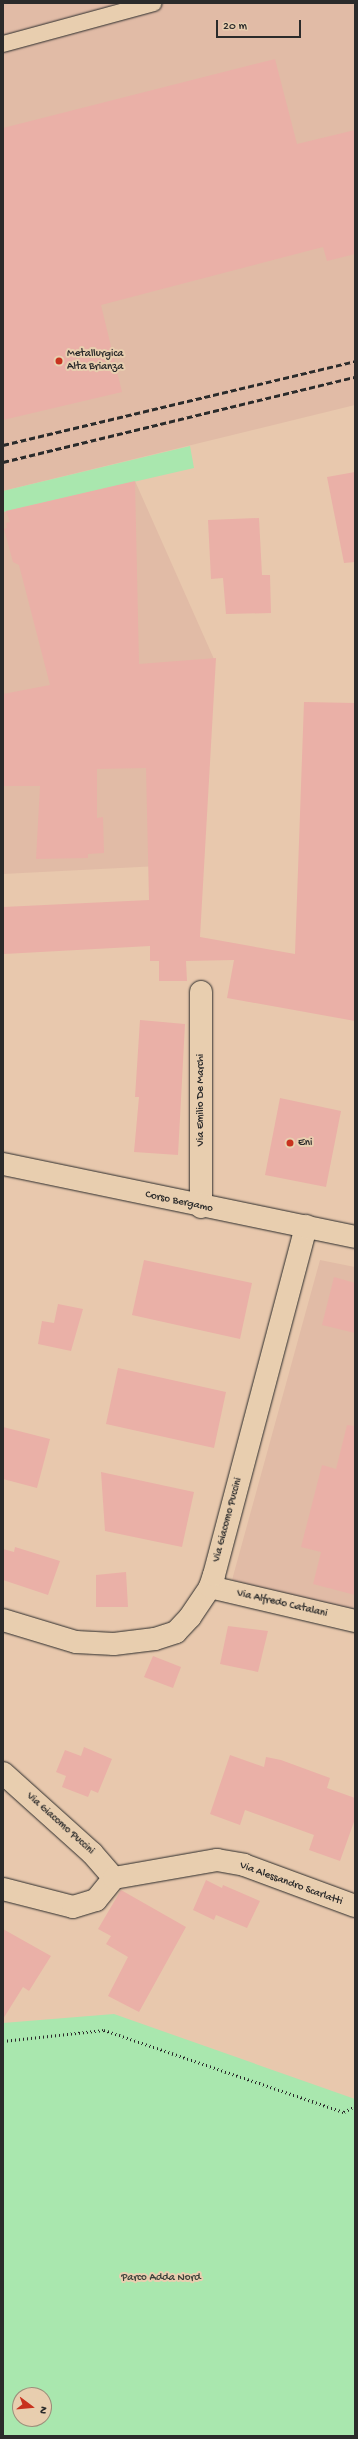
<!DOCTYPE html>
<style>
body{margin:0}
#map{position:relative;width:358px;height:2439px;overflow:hidden;background:#e8c8ad;font-family:"Gochi Hand",sans-serif}
div>[style]{position:absolute}
.built>*{inset:0;background:#e1bba6}
.green>*{inset:0;background:#a9e7ae}
.building>*{inset:0;background:#eab0a7}
.path>*{height:2.5px;margin-top:-1.25px;transform-origin:0;background:repeating-linear-gradient(90deg,#2b2b2b 0 1px,transparent 0 4px)}
.roads{filter:drop-shadow(0 0 1px #2b2b2b) drop-shadow(0 0 1px #2b2b2b)}
.lane>*{height:16px;margin:-8px;padding:0 8px;transform-origin:8px;border-radius:8px;background:#e8ceaf}
.street>*{height:22px;margin:-11px;padding:0 11px;transform-origin:11px;border-radius:11px;background:#e8ceaf}
.secondary>*{height:22px;margin:-11px;padding:0 11px;transform-origin:11px;border-radius:11px;background:#e8ceaf}
.rail>*{height:3px;margin-top:-1.5px;transform-origin:0;background:repeating-linear-gradient(90deg,#2b2b2b 0 6px,transparent 0 9px)}
.dots>*{width:11px;height:11px;translate:-50% -50%;box-sizing:border-box;border:2px solid #e8ceaf;border-radius:50%}
span{translate:-50% -50%;white-space:nowrap;text-align:center;line-height:1.15;-webkit-text-stroke:4px #e8ceaf;paint-order:stroke}
.poi-label{font-size:11px;color:#2b2b2b}
.left{translate:0 -50%;text-align:left}
.street-label{font-size:11px;color:#2b2b2b}
.park-label{font-size:11px;color:#383e38}
.frame{position:absolute;inset:0;border:4px solid #2b2b2b;pointer-events:none}
.north{position:absolute;left:12px;top:2387px;width:40px;height:40px;box-sizing:border-box;background:#e8ceaf;border:1px solid #9c8d7a;border-radius:50%;rotate:106deg;font-size:11px;font-weight:700;line-height:16px;text-align:center;color:#2b2b2b}
.north::after{content:'';display:block;margin:auto;width:14px;height:18px;background:#c8321e;clip-path:polygon(50% 0,100% 100%,50% 72%,0 100%)}
.scale{position:absolute;left:216px;top:20px;width:85px;height:18px;box-sizing:border-box;border:2px solid #2b2b2b;border-top:0;padding-left:5px;font-size:12px;line-height:14px;white-space:nowrap;color:#2b2b2b;-webkit-text-stroke:3px #e8ceaf;paint-order:stroke}
</style>
<div id="map">
<div class="built">
<div style="clip-path:polygon(3px 3px,355px 3px,355px 405px,3px 491px)"></div>
<div style="clip-path:polygon(135px 481px,214px 659px,198px 864px,3px 874px,3px 512px)"></div>
<div style="clip-path:polygon(320px 1260px,355px 1267px,355px 1610px,232px 1580px)"></div>
</div>
<div class="green">
<div style="clip-path:polygon(190px 446px,194px 468px,3px 512px,3px 491px)"></div>
<div style="clip-path:polygon(evenodd,114px 2014px,355px 2099px,355px 2436px,3px 2436px,3px 2023px,114px 2014px,20px 2395px,44px 2395px,44px 2419px,20px 2419px,20px 2395px)"></div>
</div>
<div class="building">
<div style="clip-path:polygon(275px 59px,297px 144px,355px 130px,355px 254px,327px 261px,323px 247px,101px 305px,122px 392px,3px 420px,3px 128px)"></div>
<div style="clip-path:polygon(355px 472px,355px 562px,344px 563px,327px 477px)"></div>
<div style="clip-path:polygon(135px 481px,139px 664px,216px 658px,200px 937px,295px 954px,304px 702px,355px 703px,355px 1021px,227px 998px,234px 960px,186px 961px,187px 981px,159px 981px,159px 961px,150px 961px,150px 946px,4px 954px,3px 907px,149px 900px,146px 768px,97px 769px,97px 818px,103px 817px,104px 853px,88px 854px,88px 858px,36px 859px,40px 786px,3px 786px,3px 694px,50px 685px,19px 565px,13px 562px,4px 529px,7px 528px,6px 523px,10px 522px,6px 511px)"></div>
<div style="clip-path:polygon(259px 518px,262px 575px,270px 575px,271px 613px,226px 614px,223px 578px,211px 579px,208px 520px)"></div>
<div style="clip-path:polygon(140px 1020px,185px 1024px,178px 1155px,134px 1152px,139px 1097px,135px 1097px)"></div>
<div style="clip-path:polygon(280px 1098px,341px 1111px,326px 1187px,265px 1175px)"></div>
<div style="clip-path:polygon(144px 1260px,252px 1283px,240px 1339px,132px 1315px)"></div>
<div style="clip-path:polygon(334px 1277px,355px 1283px,355px 1333px,322px 1325px)"></div>
<div style="clip-path:polygon(58px 1304px,83px 1309px,71px 1351px,38px 1344px,42px 1321px,54px 1323px)"></div>
<div style="clip-path:polygon(118px 1368px,226px 1392px,214px 1448px,106px 1424px)"></div>
<div style="clip-path:polygon(347px 1425px,355px 1426px,355px 1595px,313px 1584px,321px 1552px,301px 1547px,322px 1465px,336px 1469px)"></div>
<div style="clip-path:polygon(3px 1427px,50px 1439px,37px 1488px,3px 1479px)"></div>
<div style="clip-path:polygon(101px 1472px,194px 1492px,182px 1547px,105px 1531px)"></div>
<div style="clip-path:polygon(15px 1547px,60px 1561px,48px 1595px,3px 1580px,3px 1549px,14px 1552px)"></div>
<div style="clip-path:polygon(126px 1572px,128px 1607px,96px 1607px,96px 1575px)"></div>
<div style="clip-path:polygon(228px 1626px,268px 1631px,258px 1672px,220px 1664px)"></div>
<div style="clip-path:polygon(153px 1656px,181px 1667px,173px 1688px,144px 1677px)"></div>
<div style="clip-path:polygon(84px 1747px,112px 1759px,98px 1793px,91px 1790px,88px 1797px,62px 1787px,66px 1776px,56px 1772px,65px 1750px,81px 1756px)"></div>
<div style="clip-path:polygon(230px 1755px,264px 1767px,266px 1757px,281px 1760px,330px 1778px,327px 1788px,355px 1798px,355px 1819px,340px 1861px,309px 1850px,314px 1835px,245px 1810px,240px 1825px,210px 1814px)"></div>
<div style="clip-path:polygon(206px 1880px,222px 1888px,223px 1885px,260px 1901px,247px 1928px,216px 1915px,214px 1920px,193px 1910px)"></div>
<div style="clip-path:polygon(121px 1890px,186px 1927px,139px 2012px,108px 1996px,128px 1957px,106px 1944px,111px 1936px,98px 1929px)"></div>
<div style="clip-path:polygon(3px 1929px,51px 1956px,29px 1991px,23px 1987px,3px 2019px)"></div>
</div>
<div class="path">
<div style="left:3px;top:2041px;width:102px;rotate:-6.2deg"></div>
<div style="left:104px;top:2030px;width:254px;rotate:18.9deg"></div>
<div style="left:344px;top:2112px;width:13px;rotate:-29deg"></div>
</div>
<div class="roads">
<div class="lane">
<div style="left:3px;top:44px;width:156px;rotate:-15.2deg"></div>
</div>
<div class="street">
<div style="left:201px;top:992px;width:215px;rotate:90deg"></div>
<div style="left:210px;top:1587px;width:149px;rotate:13.2deg"></div>
<div style="left:3px;top:1620px;width:76px;rotate:16.8deg"></div>
<div style="left:76px;top:1642px;width:38px;rotate:3deg"></div>
<div style="left:114px;top:1644px;width:41px;rotate:-7deg"></div>
<div style="left:155px;top:1639px;width:22px;rotate:-18deg"></div>
<div style="left:176px;top:1632px;width:21px;rotate:-47deg"></div>
<div style="left:190px;top:1617px;width:36px;rotate:-56deg"></div>
<div style="left:210px;top:1587px;width:13px;rotate:-72deg"></div>
<div style="left:214px;top:1575px;width:361px;rotate:-75.2deg"></div>
<div style="left:3px;top:1773px;width:120px;rotate:42deg"></div>
<div style="left:92px;top:1853px;width:33px;rotate:49deg"></div>
<div style="left:3px;top:1889px;width:72px;rotate:14.4deg"></div>
<div style="left:73px;top:1907px;width:24px;rotate:-17deg"></div>
<div style="left:96px;top:1900px;width:28px;rotate:-51deg"></div>
<div style="left:114px;top:1878px;width:105px;rotate:-9.9deg"></div>
<div style="left:217px;top:1860px;width:27px;rotate:10deg"></div>
<div style="left:244px;top:1865px;width:118px;rotate:20.3deg"></div>
</div>
<div class="secondary">
<div style="left:3px;top:1164px;width:359px;rotate:11.7deg"></div>
</div>
</div>
<div class="rail">
<div style="left:3px;top:445px;width:362px;rotate:-13.4deg"></div>
<div style="left:3px;top:462px;width:362px;rotate:-13.6deg"></div>
</div>
<div class="dots">
<div style="left:59px;top:361px;background:#c8321e"></div>
<div style="left:290px;top:1143px;background:#c8321e"></div>
</div>
<div class="poi-label">
<span class="left" style="left:67px;top:361px">Metallurgica<br>Alta Brianza</span>
<span class="left" style="left:298px;top:1143px">Eni</span>
</div>
<div class="street-label">
<span style="left:201px;top:1100px;rotate:-90deg">Via Emilio De Marchi</span>
<span style="left:179px;top:1202px;rotate:12deg">Corso Bergamo</span>
<span style="left:228px;top:1520px;rotate:-75deg">Via Giacomo Puccini</span>
<span style="left:282px;top:1604px;rotate:13deg">Via Alfredo Catalani</span>
<span style="left:60px;top:1824px;rotate:42deg">Via Giacomo Puccini</span>
<span style="left:291px;top:1884px;rotate:20deg">Via Alessandro Scarlatti</span>
</div>
<div class="park-label">
<span style="left:161px;top:2278px">Parco Adda Nord</span>
</div>
<div class="frame"></div>
<div class="north">N</div>
<div class="scale">20 m</div>
</div>
